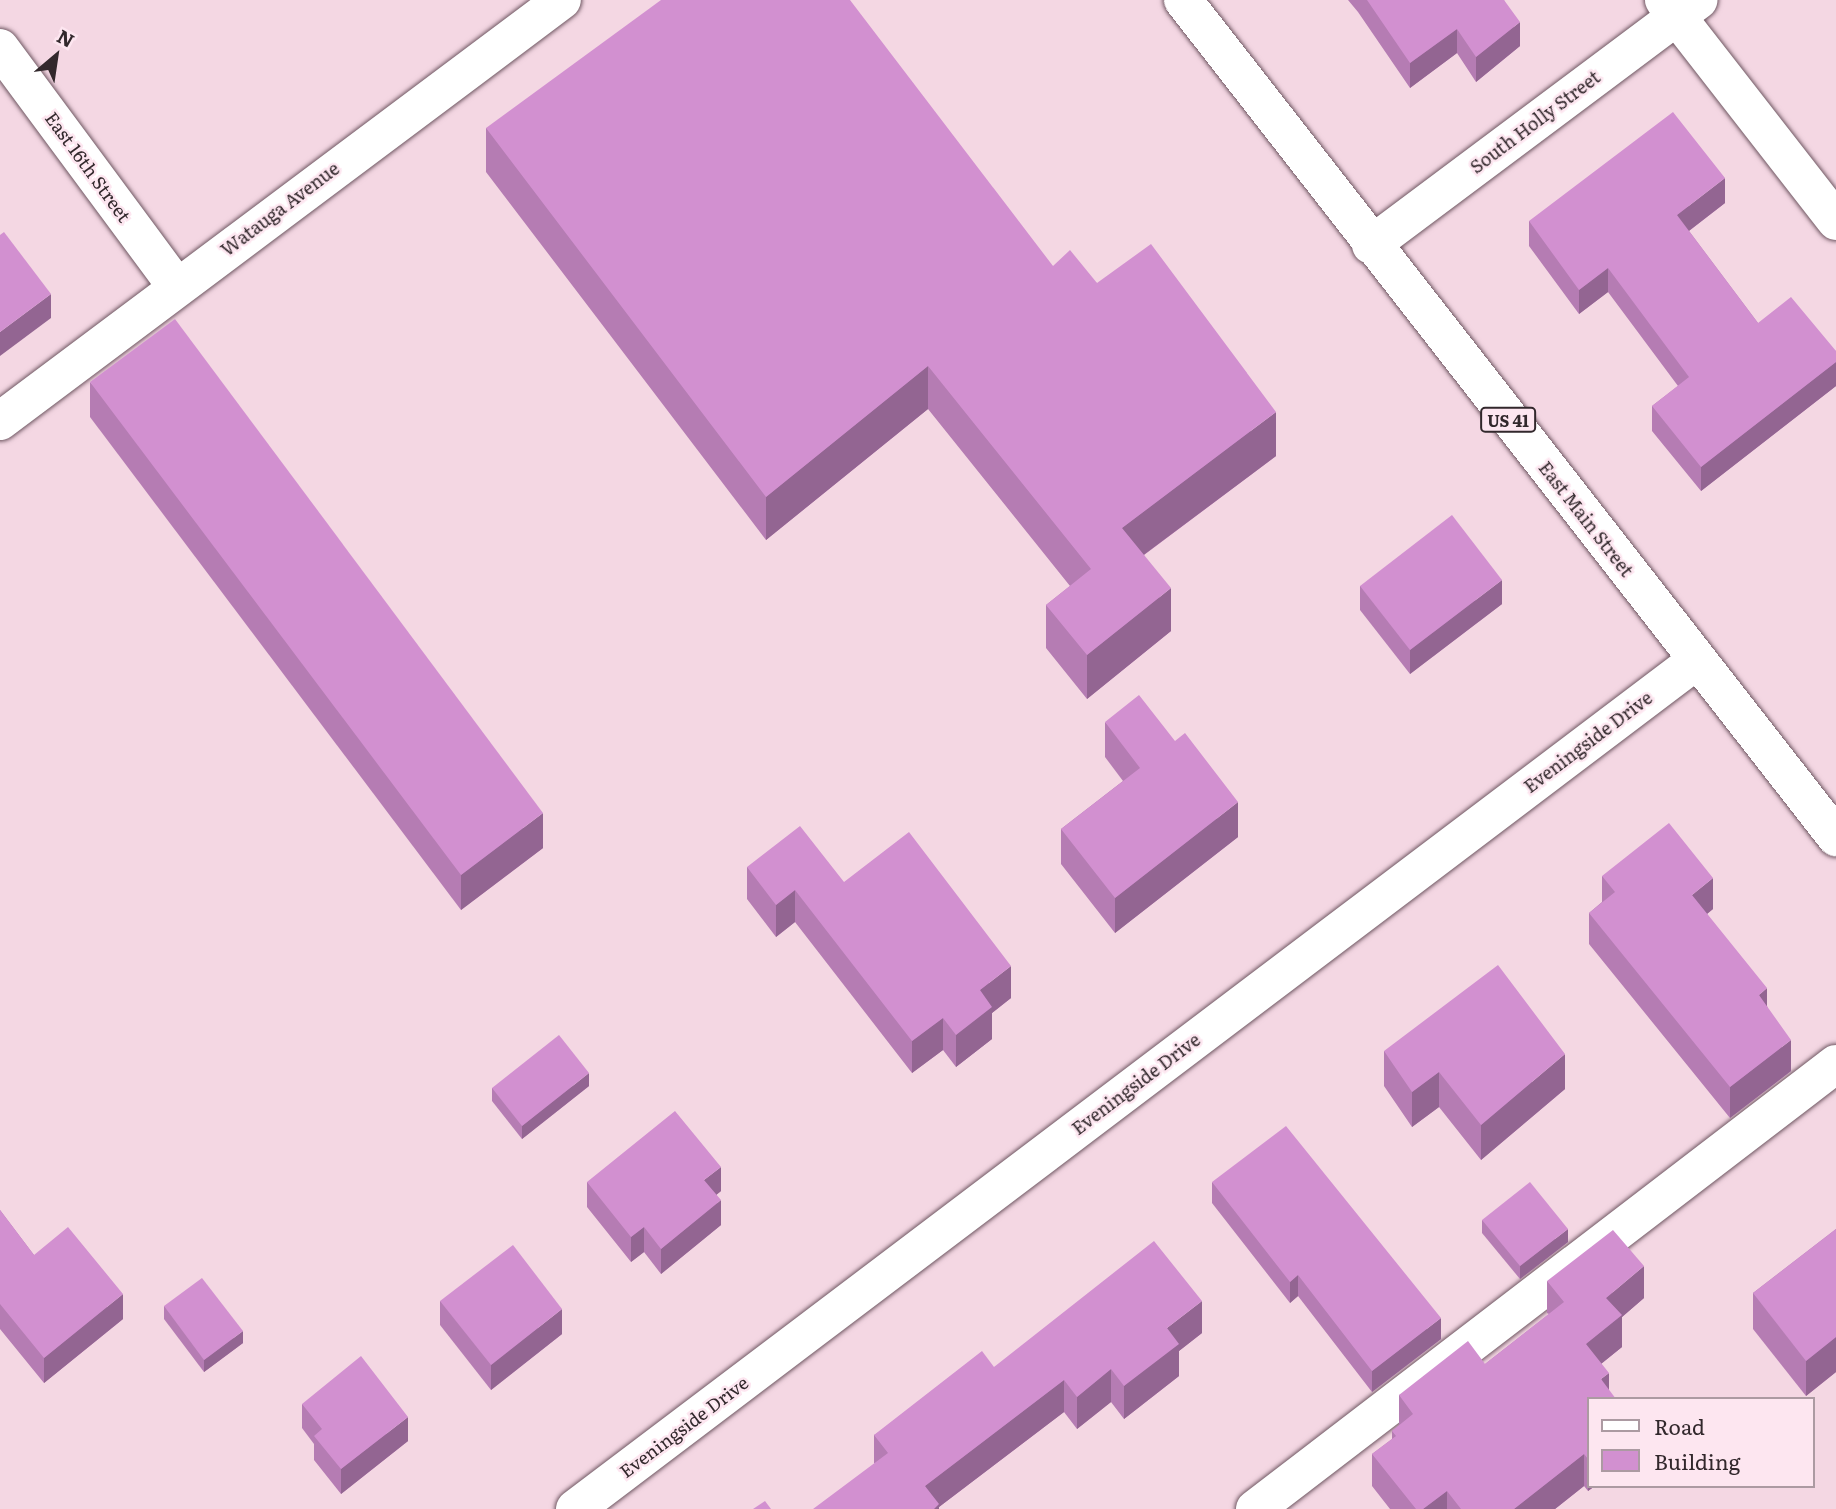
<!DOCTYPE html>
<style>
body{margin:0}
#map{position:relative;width:1836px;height:1509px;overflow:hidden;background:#f4d7e3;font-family:Literata,serif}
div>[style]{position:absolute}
.roads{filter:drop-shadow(0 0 2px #6f5762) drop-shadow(0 0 2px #6f5762)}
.minor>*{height:38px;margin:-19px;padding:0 19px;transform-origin:19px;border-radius:19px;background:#fff}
.major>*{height:38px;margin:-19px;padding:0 19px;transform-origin:19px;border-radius:19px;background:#fff}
.wall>*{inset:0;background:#b57cb3}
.shaded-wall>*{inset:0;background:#936592}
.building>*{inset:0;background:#d290d0}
span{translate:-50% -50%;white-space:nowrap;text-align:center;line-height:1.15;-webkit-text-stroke:5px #fde6f0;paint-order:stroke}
.shield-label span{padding:2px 5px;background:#fde6f0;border:2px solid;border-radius:5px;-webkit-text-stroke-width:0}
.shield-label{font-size:16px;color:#32282c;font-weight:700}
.street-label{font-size:18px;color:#32282c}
.legend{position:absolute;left:1587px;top:1397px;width:228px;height:91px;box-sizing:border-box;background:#fde6f0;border:2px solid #ac9aa2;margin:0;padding:9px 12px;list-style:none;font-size:21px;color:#32282c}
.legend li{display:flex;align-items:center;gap:14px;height:35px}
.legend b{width:35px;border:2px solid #ac9aa2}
.north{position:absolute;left:21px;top:21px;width:70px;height:70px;-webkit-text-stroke:5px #fde6f0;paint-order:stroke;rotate:29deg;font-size:19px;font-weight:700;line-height:28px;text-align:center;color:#32282c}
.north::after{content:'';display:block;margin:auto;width:24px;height:32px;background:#32282c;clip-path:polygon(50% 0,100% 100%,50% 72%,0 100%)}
</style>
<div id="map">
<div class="roads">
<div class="minor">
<div style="left:1664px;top:0;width:280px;rotate:52.1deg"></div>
<div style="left:0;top:48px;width:296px;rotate:53.5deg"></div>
<div style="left:1371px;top:245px;width:409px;rotate:-36.8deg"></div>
<div style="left:0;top:421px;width:702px;rotate:-36.84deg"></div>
<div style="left:575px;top:1509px;width:1407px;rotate:-37.11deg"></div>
<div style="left:1255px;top:1509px;width:732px;rotate:-37.45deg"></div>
</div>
<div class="major">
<div style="left:1183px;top:0;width:1062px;rotate:52.04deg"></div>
</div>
</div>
<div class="wall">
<div style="clip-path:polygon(1348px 0,1504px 0,1520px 46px,1476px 82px,1457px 53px,1410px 88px,1358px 12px)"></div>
<div style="clip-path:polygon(486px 128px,1053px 266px,1097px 283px,1276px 456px,1144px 555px,1171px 631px,1087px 699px,1046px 648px,1046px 605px,1070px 586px,928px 409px,766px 540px,486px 172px)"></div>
<div style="clip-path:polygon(1725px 203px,1689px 231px,1758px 323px,1836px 351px,1836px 386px,1701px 491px,1652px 431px,1652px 406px,1678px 386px,1608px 292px,1579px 314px,1529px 246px,1529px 221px)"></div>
<div style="clip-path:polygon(90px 382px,543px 848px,461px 910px,90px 417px)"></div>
<div style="clip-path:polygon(1360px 586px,1502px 604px,1410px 674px,1360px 610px)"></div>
<div style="clip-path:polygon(1105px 722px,1238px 837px,1115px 933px,1061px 864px,1061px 829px,1123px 781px,1105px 757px)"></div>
<div style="clip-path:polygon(747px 867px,844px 882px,1011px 998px,992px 1013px,992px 1039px,956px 1067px,943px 1050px,912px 1073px,795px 922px,776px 937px,747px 899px)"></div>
<div style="clip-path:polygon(1602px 876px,1713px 909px,1707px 914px,1767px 1006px,1791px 1071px,1730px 1118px,1589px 944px,1589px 913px,1602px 902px)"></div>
<div style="clip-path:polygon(1384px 1051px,1565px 1089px,1481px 1160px,1439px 1107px,1412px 1127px,1384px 1086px)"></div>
<div style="clip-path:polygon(589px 1086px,522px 1139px,492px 1101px,492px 1088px)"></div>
<div style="clip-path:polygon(587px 1182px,721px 1191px,716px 1195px,721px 1225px,661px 1274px,644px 1252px,631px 1262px,587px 1207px)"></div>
<div style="clip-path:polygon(1212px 1182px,1441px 1339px,1372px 1392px,1298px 1296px,1290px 1303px,1212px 1203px)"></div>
<div style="clip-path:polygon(0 1210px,34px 1255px,123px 1319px,44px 1383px,0 1329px)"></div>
<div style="clip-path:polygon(1482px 1220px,1568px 1242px,1520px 1279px,1482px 1233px)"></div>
<div style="clip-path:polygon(1836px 1229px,1836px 1372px,1806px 1396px,1753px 1329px,1753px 1293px)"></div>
<div style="clip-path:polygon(1547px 1281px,1644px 1298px,1622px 1317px,1622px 1347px,1601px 1364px,1589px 1486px,1595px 1486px,1588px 1491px,1584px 1486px,1555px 1509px,1390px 1509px,1372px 1486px,1372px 1454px,1392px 1439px,1392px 1431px,1399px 1425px,1399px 1395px,1485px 1364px,1549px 1314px,1547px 1313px)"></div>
<div style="clip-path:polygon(440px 1301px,562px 1334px,491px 1390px,440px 1325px)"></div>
<div style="clip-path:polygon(164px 1306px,243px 1343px,204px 1372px,164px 1319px)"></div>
<div style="clip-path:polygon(1202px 1333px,1179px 1351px,1179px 1376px,1124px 1419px,1111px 1402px,1077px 1429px,1064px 1412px,939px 1507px,939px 1509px,874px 1463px,874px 1435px,994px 1367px)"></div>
<div style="clip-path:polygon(302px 1404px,408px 1441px,341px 1494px,314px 1460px,314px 1444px,302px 1428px)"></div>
</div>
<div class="shaded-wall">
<div style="clip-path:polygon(1520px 22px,1520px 46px,1476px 82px,1476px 57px)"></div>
<div style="clip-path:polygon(1457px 29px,1457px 53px,1410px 88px,1410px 63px)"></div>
<div style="clip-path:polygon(1725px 178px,1725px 203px,1677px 240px,1677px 215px)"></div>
<div style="clip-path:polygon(1608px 268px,1608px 292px,1579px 314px,1579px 290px)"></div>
<div style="clip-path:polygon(51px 294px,51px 318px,0 356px,0 332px)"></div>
<div style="clip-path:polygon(1836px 362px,1836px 386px,1701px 491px,1701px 467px)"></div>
<div style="clip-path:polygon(928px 366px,928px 409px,766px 540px,766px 497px)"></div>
<div style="clip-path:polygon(1276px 412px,1276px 456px,1122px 571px,1122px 528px)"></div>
<div style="clip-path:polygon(1502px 580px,1502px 604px,1410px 674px,1410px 650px)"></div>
<div style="clip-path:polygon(1171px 588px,1171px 631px,1087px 699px,1087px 655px)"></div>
<div style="clip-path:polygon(1238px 802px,1238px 837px,1115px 933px,1115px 898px)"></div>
<div style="clip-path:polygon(543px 813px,543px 848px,461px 910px,461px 875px)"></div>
<div style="clip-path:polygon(1713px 878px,1713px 909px,1692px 926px,1692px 895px)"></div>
<div style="clip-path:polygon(795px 890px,795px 922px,776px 937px,776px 905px)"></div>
<div style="clip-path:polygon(1011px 966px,1011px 998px,992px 1013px,992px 1039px,956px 1067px,956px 1035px,980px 990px)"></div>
<div style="clip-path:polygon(1767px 988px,1767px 1019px,1759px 995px)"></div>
<div style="clip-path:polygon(943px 1018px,943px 1050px,912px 1073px,912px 1041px)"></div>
<div style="clip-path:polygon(1791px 1040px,1791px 1071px,1730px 1118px,1730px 1087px)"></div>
<div style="clip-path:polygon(1565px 1054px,1565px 1089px,1481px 1160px,1481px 1125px)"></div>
<div style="clip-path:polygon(1439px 1072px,1439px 1107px,1412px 1127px,1412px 1092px)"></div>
<div style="clip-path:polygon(589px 1073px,589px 1086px,522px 1139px,522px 1126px)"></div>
<div style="clip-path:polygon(721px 1167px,721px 1191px,704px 1205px,704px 1180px)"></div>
<div style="clip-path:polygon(721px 1200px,721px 1225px,661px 1274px,661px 1249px)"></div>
<div style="clip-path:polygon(644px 1227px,644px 1252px,631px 1262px,631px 1237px)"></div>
<div style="clip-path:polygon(1568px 1229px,1568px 1242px,1520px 1279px,1520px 1266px)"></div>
<div style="clip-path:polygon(1644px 1266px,1644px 1298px,1622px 1317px,1622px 1347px,1586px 1376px,1586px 1344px,1606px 1298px)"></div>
<div style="clip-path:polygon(1298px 1275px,1298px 1296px,1290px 1303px,1290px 1282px)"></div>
<div style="clip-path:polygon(123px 1294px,123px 1319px,44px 1383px,44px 1358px)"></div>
<div style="clip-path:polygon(1202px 1301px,1202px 1333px,1179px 1351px,1179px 1376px,1124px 1419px,1124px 1386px,1167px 1328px)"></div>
<div style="clip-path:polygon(562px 1309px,562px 1334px,491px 1390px,491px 1365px)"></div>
<div style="clip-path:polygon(1441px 1318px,1441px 1339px,1372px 1392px,1372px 1371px)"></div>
<div style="clip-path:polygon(243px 1331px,243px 1343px,204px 1372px,204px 1360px)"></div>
<div style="clip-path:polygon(1836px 1337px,1836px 1372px,1806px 1396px,1806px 1361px)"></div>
<div style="clip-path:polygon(1111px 1369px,1111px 1402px,1077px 1429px,1077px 1397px)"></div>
<div style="clip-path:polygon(1609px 1373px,1609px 1399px,1601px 1379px)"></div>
<div style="clip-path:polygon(1064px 1380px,1064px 1412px,939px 1507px,939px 1509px,925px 1509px,925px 1486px)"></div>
<div style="clip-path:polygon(408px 1417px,408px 1441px,341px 1494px,341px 1469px)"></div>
<div style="clip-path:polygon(1584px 1454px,1584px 1486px,1555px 1509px,1514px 1509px)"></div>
<div style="clip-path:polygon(1588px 1459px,1589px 1459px,1589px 1486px,1595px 1486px,1588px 1491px)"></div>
<div style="clip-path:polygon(1447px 1491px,1447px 1509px,1423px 1509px)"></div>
</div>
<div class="building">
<div style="clip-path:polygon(661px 0,850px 0,1053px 266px,1070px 250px,1097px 283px,1151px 244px,1276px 412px,1122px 528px,1171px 588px,1087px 655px,1046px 605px,1091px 569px,928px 366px,766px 497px,486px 128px)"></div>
<div style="clip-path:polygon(1367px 0,1504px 0,1520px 22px,1476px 57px,1457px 29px,1410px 63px)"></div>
<div style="clip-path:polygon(1673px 112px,1725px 178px,1677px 215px,1758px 323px,1791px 297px,1836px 351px,1836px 362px,1701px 467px,1652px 406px,1689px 377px,1608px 268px,1579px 290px,1529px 221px)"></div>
<div style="clip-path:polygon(4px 232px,51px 294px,0 332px,0 235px)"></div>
<div style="clip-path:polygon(175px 319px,543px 813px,461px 875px,90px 382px)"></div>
<div style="clip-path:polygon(1452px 515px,1502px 580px,1410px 650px,1360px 586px)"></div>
<div style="clip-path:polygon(1139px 695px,1175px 741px,1185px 733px,1238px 802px,1115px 898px,1061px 829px,1140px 768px,1105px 722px)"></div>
<div style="clip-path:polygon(1669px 823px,1713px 878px,1692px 895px,1767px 988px,1759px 995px,1791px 1040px,1730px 1087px,1589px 913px,1615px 892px,1602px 876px)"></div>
<div style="clip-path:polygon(800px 826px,844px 882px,909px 832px,1011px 966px,980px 990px,992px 1007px,956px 1035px,943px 1018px,912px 1041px,795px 890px,776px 905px,747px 867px)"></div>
<div style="clip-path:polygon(1498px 965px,1565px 1054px,1481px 1125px,1439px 1072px,1412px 1092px,1384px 1051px)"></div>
<div style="clip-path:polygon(559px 1035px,589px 1073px,522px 1126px,492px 1088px)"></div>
<div style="clip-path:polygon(675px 1111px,721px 1167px,704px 1180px,721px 1200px,661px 1249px,644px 1227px,631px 1237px,587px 1182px)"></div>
<div style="clip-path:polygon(1286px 1126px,1441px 1318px,1372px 1371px,1298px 1275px,1290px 1282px,1212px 1182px)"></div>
<div style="clip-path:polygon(1530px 1182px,1568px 1229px,1520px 1266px,1482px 1220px)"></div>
<div style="clip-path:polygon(0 1210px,34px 1255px,68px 1227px,123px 1294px,44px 1358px,0 1304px)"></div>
<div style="clip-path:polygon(1836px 1229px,1836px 1337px,1806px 1361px,1753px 1293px)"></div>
<div style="clip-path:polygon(1613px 1230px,1644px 1266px,1606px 1298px,1622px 1315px,1586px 1344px,1609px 1373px,1601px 1379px,1616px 1399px,1589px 1399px,1589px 1459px,1588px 1459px,1584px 1454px,1514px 1509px,1461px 1509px,1447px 1491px,1423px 1509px,1416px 1509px,1372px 1454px,1396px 1436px,1392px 1431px,1413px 1414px,1399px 1395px,1468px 1341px,1485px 1364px,1564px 1302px,1547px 1281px)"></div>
<div style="clip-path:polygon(1154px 1241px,1202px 1301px,1167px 1328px,1179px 1344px,1124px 1386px,1111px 1369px,1077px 1397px,1064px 1380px,925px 1486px,939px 1504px,934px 1509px,813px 1509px,888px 1453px,874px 1435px,982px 1351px,994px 1367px)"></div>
<div style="clip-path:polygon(513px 1245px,562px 1309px,491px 1365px,440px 1301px)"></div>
<div style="clip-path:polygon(202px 1278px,243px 1331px,204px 1360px,164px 1306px)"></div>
<div style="clip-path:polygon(361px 1356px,408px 1417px,341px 1469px,314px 1436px,322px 1429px,302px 1404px)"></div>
<div style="clip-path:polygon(765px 1501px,771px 1509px,753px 1509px)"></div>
</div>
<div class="shield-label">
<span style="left:1508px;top:420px">US 41</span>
</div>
<div class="street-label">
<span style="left:1535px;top:122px;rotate:-37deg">South Holly Street</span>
<span style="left:88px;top:167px;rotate:54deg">East 16th Street</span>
<span style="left:280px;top:209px;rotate:-37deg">Watauga Avenue</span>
<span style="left:1586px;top:519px;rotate:52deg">East Main Street</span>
<span style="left:1588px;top:742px;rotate:-37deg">Eveningside Drive</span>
<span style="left:1136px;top:1084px;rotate:-37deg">Eveningside Drive</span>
<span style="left:684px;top:1427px;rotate:-37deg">Eveningside Drive</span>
</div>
<ul class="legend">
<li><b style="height:9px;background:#fff"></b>Road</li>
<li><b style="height:19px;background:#d290d0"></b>Building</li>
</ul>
<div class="north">N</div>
</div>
